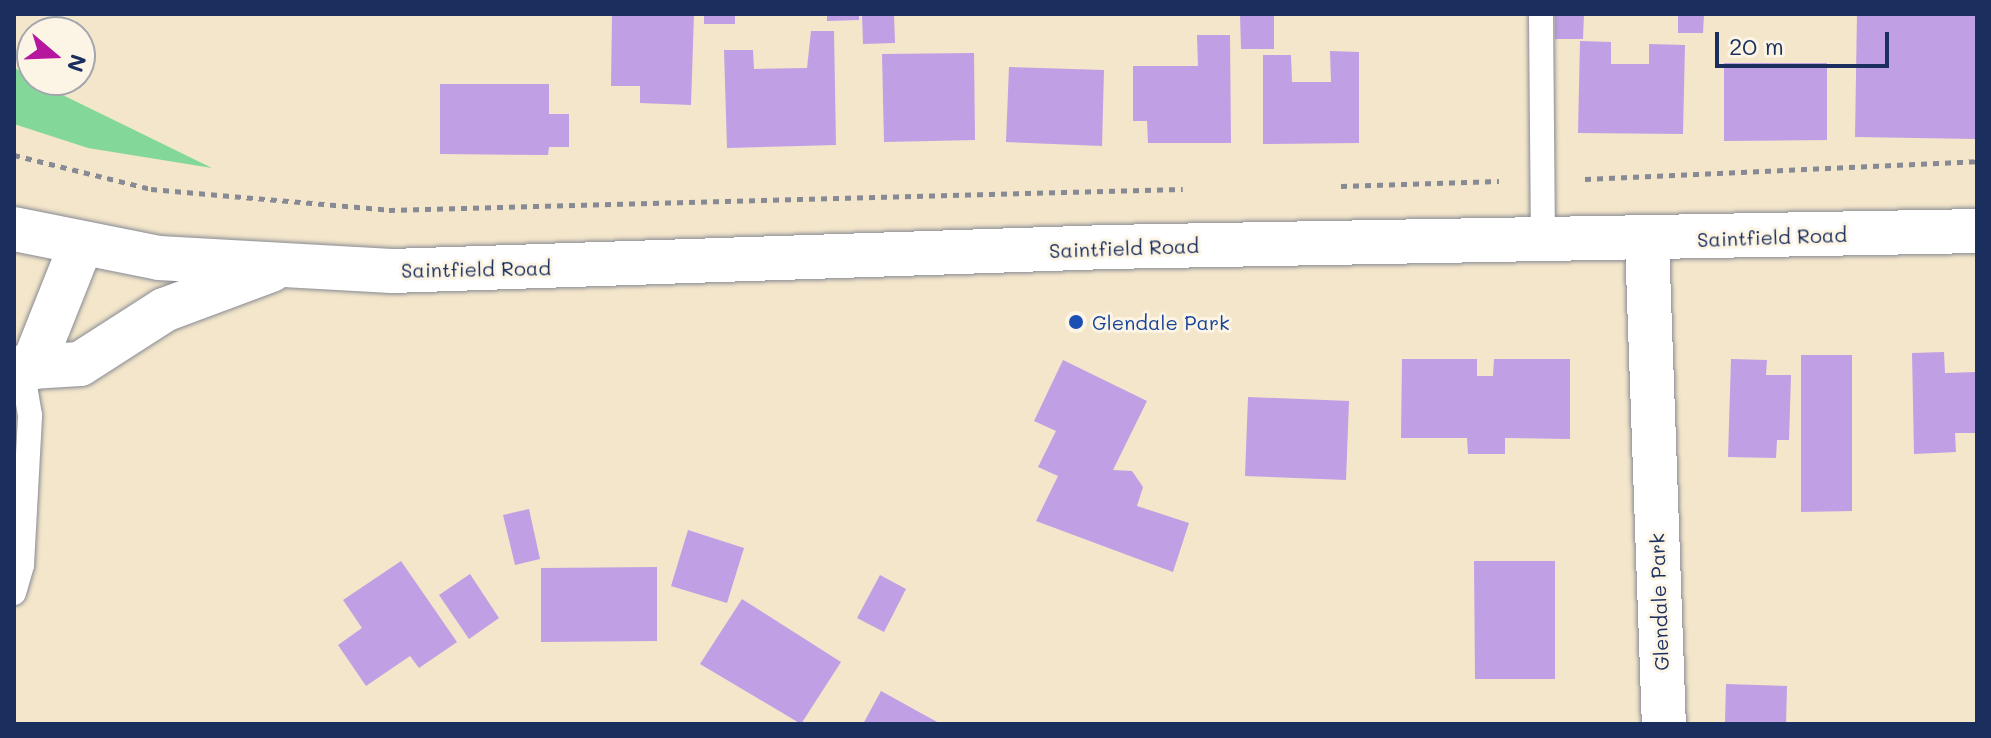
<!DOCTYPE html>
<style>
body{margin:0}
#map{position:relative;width:1991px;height:738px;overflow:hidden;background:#f3e6ca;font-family:Mali,sans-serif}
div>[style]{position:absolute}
.green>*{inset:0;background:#83d799}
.building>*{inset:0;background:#c09fe5}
.path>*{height:5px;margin-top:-2.5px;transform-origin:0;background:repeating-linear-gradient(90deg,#878a94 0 6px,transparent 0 12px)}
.roads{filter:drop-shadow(0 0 2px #878a94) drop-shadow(0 0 2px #878a94)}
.lane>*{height:24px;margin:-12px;padding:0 12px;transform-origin:12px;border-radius:12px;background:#fff}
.street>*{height:44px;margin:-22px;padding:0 22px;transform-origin:22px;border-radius:22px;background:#fff}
.highway>*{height:44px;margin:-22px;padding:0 22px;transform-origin:22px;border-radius:22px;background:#fff}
.dots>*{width:22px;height:22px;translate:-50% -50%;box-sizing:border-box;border:4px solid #fcf5e5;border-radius:50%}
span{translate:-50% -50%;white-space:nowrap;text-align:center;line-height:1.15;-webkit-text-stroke:6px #fcf5e5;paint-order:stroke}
.street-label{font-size:20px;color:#1b2f5e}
.transit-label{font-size:20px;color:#164399}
.left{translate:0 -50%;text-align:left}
.frame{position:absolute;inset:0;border:16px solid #1b2f5e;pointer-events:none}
.north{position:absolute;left:16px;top:16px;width:80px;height:80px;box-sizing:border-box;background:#fcf5e5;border:2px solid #a2a6af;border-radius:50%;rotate:109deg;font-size:22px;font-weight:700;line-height:32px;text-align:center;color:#1b2f5e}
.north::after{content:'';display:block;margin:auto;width:28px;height:36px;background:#b5179e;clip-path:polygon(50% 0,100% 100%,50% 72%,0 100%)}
.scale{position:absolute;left:1715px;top:32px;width:174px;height:36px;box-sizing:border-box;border:4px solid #1b2f5e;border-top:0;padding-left:10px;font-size:24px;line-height:28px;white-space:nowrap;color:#1b2f5e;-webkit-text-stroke:6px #fcf5e5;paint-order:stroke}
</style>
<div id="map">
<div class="green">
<div style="clip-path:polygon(14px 67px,32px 80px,212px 168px,88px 148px,14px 124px)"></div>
</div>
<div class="building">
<div style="clip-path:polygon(612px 14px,694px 14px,691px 105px,640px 103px,640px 86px,611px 86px)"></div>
<div style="clip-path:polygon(704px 14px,735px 14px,735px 24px,704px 24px)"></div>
<div style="clip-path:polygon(827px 14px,859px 14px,859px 20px,827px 21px)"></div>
<div style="clip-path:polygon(862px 14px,894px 14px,895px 43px,863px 44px)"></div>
<div style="clip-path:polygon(1240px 14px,1274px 14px,1274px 49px,1241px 49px)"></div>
<div style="clip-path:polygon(1555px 14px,1584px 14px,1583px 39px,1555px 39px)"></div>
<div style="clip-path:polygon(1678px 14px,1704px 14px,1703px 33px,1678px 33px)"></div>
<div style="clip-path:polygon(1857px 14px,1977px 14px,1977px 139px,1855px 137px)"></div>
<div style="clip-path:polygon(811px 31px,834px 31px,836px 145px,727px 148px,724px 50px,753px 50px,754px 69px,807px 68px)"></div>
<div style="clip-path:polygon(1197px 35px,1230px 35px,1231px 143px,1148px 143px,1147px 121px,1133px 121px,1133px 66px,1198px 66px)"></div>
<div style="clip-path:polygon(1580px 41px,1611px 42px,1611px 64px,1649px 64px,1649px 44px,1685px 45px,1683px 134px,1578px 133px)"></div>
<div style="clip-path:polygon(1330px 51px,1359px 52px,1359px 143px,1263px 144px,1263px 55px,1291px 55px,1292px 82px,1331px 82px)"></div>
<div style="clip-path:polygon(974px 53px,975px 140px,884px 142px,882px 54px)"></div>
<div style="clip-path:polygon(1724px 63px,1827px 63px,1827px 140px,1724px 141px)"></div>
<div style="clip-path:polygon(1009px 67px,1104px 70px,1102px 146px,1006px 142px)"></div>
<div style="clip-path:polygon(440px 84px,549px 84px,549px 114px,569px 114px,569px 147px,549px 147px,548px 155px,440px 154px)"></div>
<div style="clip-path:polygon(1944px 352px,1945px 373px,1977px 372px,1977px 433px,1955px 433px,1956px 452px,1914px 454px,1912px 353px)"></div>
<div style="clip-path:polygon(1801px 355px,1852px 355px,1852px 511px,1801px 512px)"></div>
<div style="clip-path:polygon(1402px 359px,1477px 359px,1477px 376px,1493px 376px,1494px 359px,1570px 359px,1570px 439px,1505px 438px,1505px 454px,1468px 454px,1467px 438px,1401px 438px)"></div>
<div style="clip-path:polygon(1731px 359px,1767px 360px,1766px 375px,1791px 375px,1789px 440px,1777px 440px,1776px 458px,1728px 457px)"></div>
<div style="clip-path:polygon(1063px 360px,1147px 401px,1113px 470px,1132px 471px,1143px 487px,1137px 506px,1189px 523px,1173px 572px,1036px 521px,1058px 476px,1038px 467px,1056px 431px,1034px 421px)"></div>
<div style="clip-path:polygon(1248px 397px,1349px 401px,1346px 480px,1245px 476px)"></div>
<div style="clip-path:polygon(529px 509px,540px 559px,515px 565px,503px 515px)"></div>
<div style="clip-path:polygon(688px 530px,744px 548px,727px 603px,671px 586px)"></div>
<div style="clip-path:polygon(401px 561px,457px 642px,419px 668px,410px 656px,366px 686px,338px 645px,362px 628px,343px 600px)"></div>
<div style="clip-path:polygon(1474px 561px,1555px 561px,1555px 679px,1475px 679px)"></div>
<div style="clip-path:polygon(657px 567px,657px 641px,541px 642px,541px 568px)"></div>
<div style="clip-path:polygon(470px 574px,499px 618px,469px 639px,439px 595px)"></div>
<div style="clip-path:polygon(880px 575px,906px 589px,884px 632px,857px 618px)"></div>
<div style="clip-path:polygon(742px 599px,841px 662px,801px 724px,700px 664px)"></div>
<div style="clip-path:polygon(1726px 684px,1787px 686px,1786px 724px,1725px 724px)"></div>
<div style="clip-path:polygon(881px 691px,928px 717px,941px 724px,863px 724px)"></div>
</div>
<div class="path">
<div style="left:14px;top:155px;width:141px;rotate:13.9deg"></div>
<div style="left:151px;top:189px;width:239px;rotate:5deg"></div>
<div style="left:389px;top:210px;width:794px;rotate:-1.52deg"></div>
<div style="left:1585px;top:179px;width:392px;rotate:-2.6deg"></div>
<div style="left:1341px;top:186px;width:158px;rotate:-1.8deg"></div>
</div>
<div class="roads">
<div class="lane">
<div style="left:1541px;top:14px;width:224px;rotate:89.5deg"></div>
<div style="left:14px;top:593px;width:29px;rotate:-74deg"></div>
<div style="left:22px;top:565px;width:150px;rotate:-86.9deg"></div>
<div style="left:30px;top:415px;width:48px;rotate:-99.7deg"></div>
</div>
<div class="street">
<div style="left:1647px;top:241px;width:483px;rotate:88deg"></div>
<div style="left:14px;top:368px;width:66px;rotate:-3.5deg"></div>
<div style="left:80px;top:364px;width:100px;rotate:-32.7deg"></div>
<div style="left:164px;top:310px;width:114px;rotate:-20.5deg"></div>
<div style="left:32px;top:368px;width:132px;rotate:-68.3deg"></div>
</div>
<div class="highway">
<div style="left:14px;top:229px;width:148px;rotate:11.3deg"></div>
<div style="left:159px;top:258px;width:233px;rotate:3.2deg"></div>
<div style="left:392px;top:271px;width:715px;rotate:-1.92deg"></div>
<div style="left:1107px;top:247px;width:870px;rotate:-1.05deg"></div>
</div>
</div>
<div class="dots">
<div style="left:1076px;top:322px;background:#1a4fb4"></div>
</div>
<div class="street-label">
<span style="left:1772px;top:237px;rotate:-2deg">Saintfield Road</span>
<span style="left:1124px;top:248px;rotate:-2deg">Saintfield Road</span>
<span style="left:476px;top:269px;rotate:-1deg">Saintfield Road</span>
<span style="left:1659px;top:602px;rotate:-92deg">Glendale Park</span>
</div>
<div class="transit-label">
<span class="left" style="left:1092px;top:322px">Glendale Park</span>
</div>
<div class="frame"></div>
<div class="north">N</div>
<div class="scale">20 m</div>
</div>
